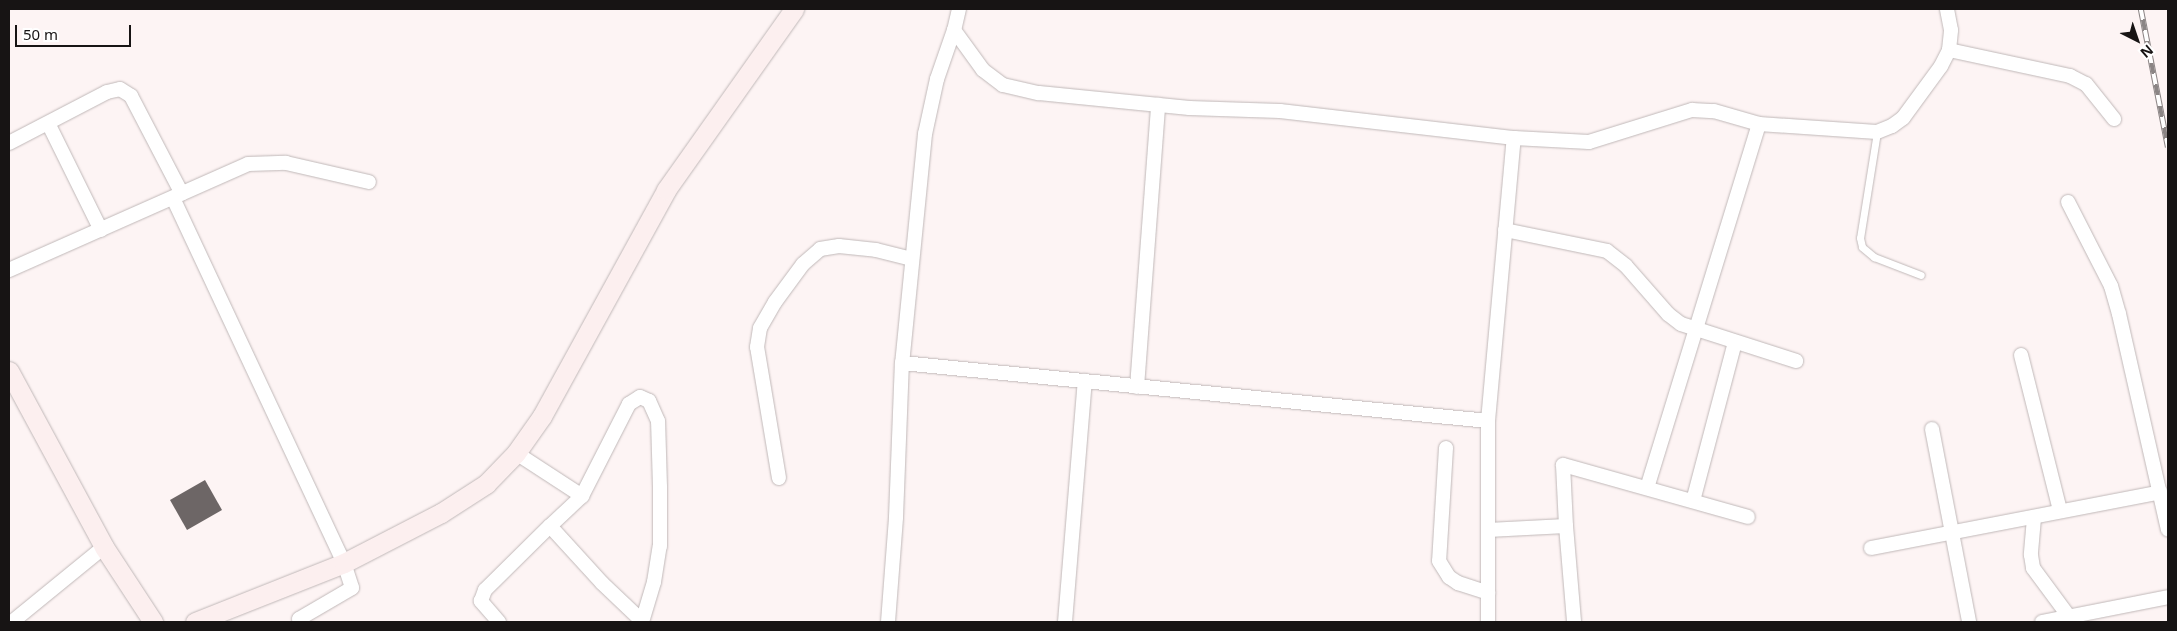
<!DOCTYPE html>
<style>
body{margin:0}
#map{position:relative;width:2177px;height:631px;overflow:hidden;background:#fdf4f4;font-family:"Noto Sans",sans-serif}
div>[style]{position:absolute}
.building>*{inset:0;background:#6d6666}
.roads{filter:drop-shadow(0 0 1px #c0b8b8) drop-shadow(0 0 1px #c0b8b8)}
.lane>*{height:7px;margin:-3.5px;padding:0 3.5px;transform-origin:3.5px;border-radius:3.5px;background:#fff}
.street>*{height:14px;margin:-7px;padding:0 7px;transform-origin:7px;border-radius:7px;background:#fff}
.secondary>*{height:19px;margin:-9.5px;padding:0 9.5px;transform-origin:9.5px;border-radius:9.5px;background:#fcefef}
.rail>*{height:5.5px;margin-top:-2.75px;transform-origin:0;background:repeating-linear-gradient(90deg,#fff 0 11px,#8b8585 0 22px);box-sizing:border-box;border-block:1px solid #8b8585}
span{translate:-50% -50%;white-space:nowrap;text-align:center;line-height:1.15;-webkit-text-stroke:4px #fff;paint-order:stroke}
.frame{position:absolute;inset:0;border:10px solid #171414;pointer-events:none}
.north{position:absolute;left:2112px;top:15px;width:50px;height:50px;-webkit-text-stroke:4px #fff;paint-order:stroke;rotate:139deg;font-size:14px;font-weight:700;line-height:20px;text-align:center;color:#171414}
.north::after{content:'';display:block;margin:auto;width:18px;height:22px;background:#171414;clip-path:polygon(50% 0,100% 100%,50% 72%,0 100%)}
.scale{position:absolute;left:15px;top:25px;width:116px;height:22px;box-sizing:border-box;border:2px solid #171414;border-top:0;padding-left:6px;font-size:15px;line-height:18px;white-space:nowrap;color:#171414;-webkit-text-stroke:4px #fff;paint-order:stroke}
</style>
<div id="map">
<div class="building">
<div style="clip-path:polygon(205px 480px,222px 510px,187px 530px,170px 500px)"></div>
</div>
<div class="roads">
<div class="lane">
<div style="left:1877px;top:132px;width:107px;rotate:99.1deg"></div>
<div style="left:1860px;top:238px;width:9px;rotate:77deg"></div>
<div style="left:1862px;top:247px;width:16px;rotate:40deg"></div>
<div style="left:1874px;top:257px;width:50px;rotate:21deg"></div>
</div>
<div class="street">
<div style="left:959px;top:9px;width:22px;rotate:103deg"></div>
<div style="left:954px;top:30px;width:49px;rotate:54.1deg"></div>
<div style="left:983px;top:70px;width:25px;rotate:37deg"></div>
<div style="left:1003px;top:85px;width:37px;rotate:13deg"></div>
<div style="left:1039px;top:93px;width:151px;rotate:5.7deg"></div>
<div style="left:1189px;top:108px;width:91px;rotate:1.9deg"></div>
<div style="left:1280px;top:111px;width:236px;rotate:6.6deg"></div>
<div style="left:1514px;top:138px;width:75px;rotate:3.1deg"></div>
<div style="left:1589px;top:142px;width:108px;rotate:-17.3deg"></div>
<div style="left:1692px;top:110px;width:22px;rotate:3deg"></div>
<div style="left:1714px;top:111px;width:47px;rotate:16.1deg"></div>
<div style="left:1759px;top:124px;width:118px;rotate:3.9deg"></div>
<div style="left:1877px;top:132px;width:16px;rotate:-22deg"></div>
<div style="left:1892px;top:126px;width:14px;rotate:-36deg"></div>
<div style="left:1903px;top:118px;width:64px;rotate:-53.8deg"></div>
<div style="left:1941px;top:66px;width:18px;rotate:-63deg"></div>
<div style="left:1949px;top:50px;width:20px;rotate:-84deg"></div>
<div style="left:1951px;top:30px;width:21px;rotate:-101deg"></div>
<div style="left:954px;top:30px;width:52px;rotate:109.1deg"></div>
<div style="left:937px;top:79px;width:56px;rotate:102.3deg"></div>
<div style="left:925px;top:134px;width:230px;rotate:95.7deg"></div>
<div style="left:902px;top:363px;width:589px;rotate:5.65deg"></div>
<div style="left:1488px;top:421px;width:201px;rotate:90deg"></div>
<div style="left:1949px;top:50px;width:124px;rotate:12.1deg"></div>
<div style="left:2070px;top:76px;width:18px;rotate:27deg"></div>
<div style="left:2086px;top:84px;width:45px;rotate:51.3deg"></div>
<div style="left:49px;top:125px;width:117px;rotate:63.7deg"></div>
<div style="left:9px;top:143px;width:110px;rotate:-27.5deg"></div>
<div style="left:107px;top:92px;width:13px;rotate:-13deg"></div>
<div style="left:120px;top:89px;width:13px;rotate:32deg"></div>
<div style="left:131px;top:96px;width:110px;rotate:62.5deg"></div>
<div style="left:173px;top:198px;width:403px;rotate:64.9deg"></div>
<div style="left:344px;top:563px;width:26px;rotate:72deg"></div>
<div style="left:352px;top:588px;width:61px;rotate:149.7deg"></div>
<div style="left:299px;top:619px;width:4px;rotate:56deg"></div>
<div style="left:2068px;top:202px;width:94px;rotate:62.9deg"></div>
<div style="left:2111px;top:286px;width:29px;rotate:74deg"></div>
<div style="left:2119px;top:314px;width:221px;rotate:77.2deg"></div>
<div style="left:1505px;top:230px;width:104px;rotate:11.6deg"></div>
<div style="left:1607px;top:251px;width:24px;rotate:38deg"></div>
<div style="left:1626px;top:266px;width:64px;rotate:48.8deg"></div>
<div style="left:1668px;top:314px;width:16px;rotate:38deg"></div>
<div style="left:1681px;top:324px;width:121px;rotate:17.8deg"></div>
<div style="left:9px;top:270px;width:261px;rotate:-23.9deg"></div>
<div style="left:248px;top:164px;width:38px;rotate:-2deg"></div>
<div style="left:286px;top:163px;width:85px;rotate:12.9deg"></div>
<div style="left:2021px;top:355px;width:160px;rotate:75.9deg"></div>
<div style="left:1137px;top:387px;width:283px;rotate:-85.7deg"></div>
<div style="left:1488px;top:421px;width:284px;rotate:-84.8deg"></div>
<div style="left:1932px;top:429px;width:197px;rotate:79.1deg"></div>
<div style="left:1446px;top:448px;width:113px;rotate:93.5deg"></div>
<div style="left:1439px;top:561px;width:19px;rotate:58deg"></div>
<div style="left:1449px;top:577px;width:11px;rotate:34deg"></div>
<div style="left:1458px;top:583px;width:32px;rotate:18deg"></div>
<div style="left:516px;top:453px;width:79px;rotate:33.1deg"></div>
<div style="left:779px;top:478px;width:133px;rotate:-99.5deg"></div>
<div style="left:757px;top:347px;width:19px;rotate:-81deg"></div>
<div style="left:760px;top:328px;width:30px;rotate:-60deg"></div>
<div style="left:775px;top:302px;width:47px;rotate:-53.6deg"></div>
<div style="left:803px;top:264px;width:23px;rotate:-41deg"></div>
<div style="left:820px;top:249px;width:19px;rotate:-9deg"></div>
<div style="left:839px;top:246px;width:37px;rotate:6deg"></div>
<div style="left:876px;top:250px;width:37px;rotate:14deg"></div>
<div style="left:1647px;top:488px;width:381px;rotate:-72.9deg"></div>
<div style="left:1693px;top:501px;width:164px;rotate:-75.2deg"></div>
<div style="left:2034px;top:518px;width:37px;rotate:95deg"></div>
<div style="left:2031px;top:555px;width:13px;rotate:81deg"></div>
<div style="left:2033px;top:568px;width:67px;rotate:53.5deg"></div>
<div style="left:1566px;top:526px;width:96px;rotate:85.2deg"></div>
<div style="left:1488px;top:530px;width:78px;rotate:-2.9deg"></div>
<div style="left:1566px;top:526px;width:61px;rotate:-92.8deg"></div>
<div style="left:1563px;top:465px;width:192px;rotate:15.7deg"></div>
<div style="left:1871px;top:548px;width:295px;rotate:-10.9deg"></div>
<div style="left:12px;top:622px;width:119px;rotate:-39.2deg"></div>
<div style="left:499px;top:622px;width:28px;rotate:-131deg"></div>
<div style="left:481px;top:601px;width:12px;rotate:-70deg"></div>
<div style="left:485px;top:590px;width:91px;rotate:-44.6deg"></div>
<div style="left:642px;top:622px;width:42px;rotate:-73.3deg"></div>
<div style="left:654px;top:582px;width:36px;rotate:-81deg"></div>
<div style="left:660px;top:546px;width:59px;rotate:-90deg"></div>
<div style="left:660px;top:487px;width:66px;rotate:-91.7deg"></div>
<div style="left:658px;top:421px;width:22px;rotate:-114deg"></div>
<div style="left:649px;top:401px;width:10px;rotate:-156deg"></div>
<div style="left:640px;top:397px;width:13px;rotate:148deg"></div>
<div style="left:629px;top:404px;width:103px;rotate:117.1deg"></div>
<div style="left:582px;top:496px;width:44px;rotate:136.8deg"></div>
<div style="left:550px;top:526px;width:77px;rotate:47.6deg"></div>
<div style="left:602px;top:583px;width:55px;rotate:43.5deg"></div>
<div style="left:888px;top:622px;width:105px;rotate:-85.6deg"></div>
<div style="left:896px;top:517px;width:154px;rotate:-87.8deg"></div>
<div style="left:1065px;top:622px;width:242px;rotate:-85.3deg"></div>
<div style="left:2042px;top:622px;width:128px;rotate:-11.2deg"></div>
</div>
<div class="secondary">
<div style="left:9px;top:371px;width:200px;rotate:61.6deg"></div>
<div style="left:104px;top:547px;width:90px;rotate:56.8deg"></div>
<div style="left:195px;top:622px;width:160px;rotate:-21.6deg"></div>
<div style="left:344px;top:563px;width:109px;rotate:-27.3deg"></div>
<div style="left:441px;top:513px;width:54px;rotate:-32.8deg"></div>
<div style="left:486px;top:484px;width:43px;rotate:-45.9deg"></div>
<div style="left:516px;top:453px;width:45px;rotate:-54.9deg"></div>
<div style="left:542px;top:416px;width:258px;rotate:-61.2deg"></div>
<div style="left:666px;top:190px;width:222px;rotate:-54.7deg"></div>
</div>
</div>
<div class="rail">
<div style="left:2141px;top:9px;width:141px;rotate:78.9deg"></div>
</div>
<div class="frame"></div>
<div class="north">N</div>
<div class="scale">50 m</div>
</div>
